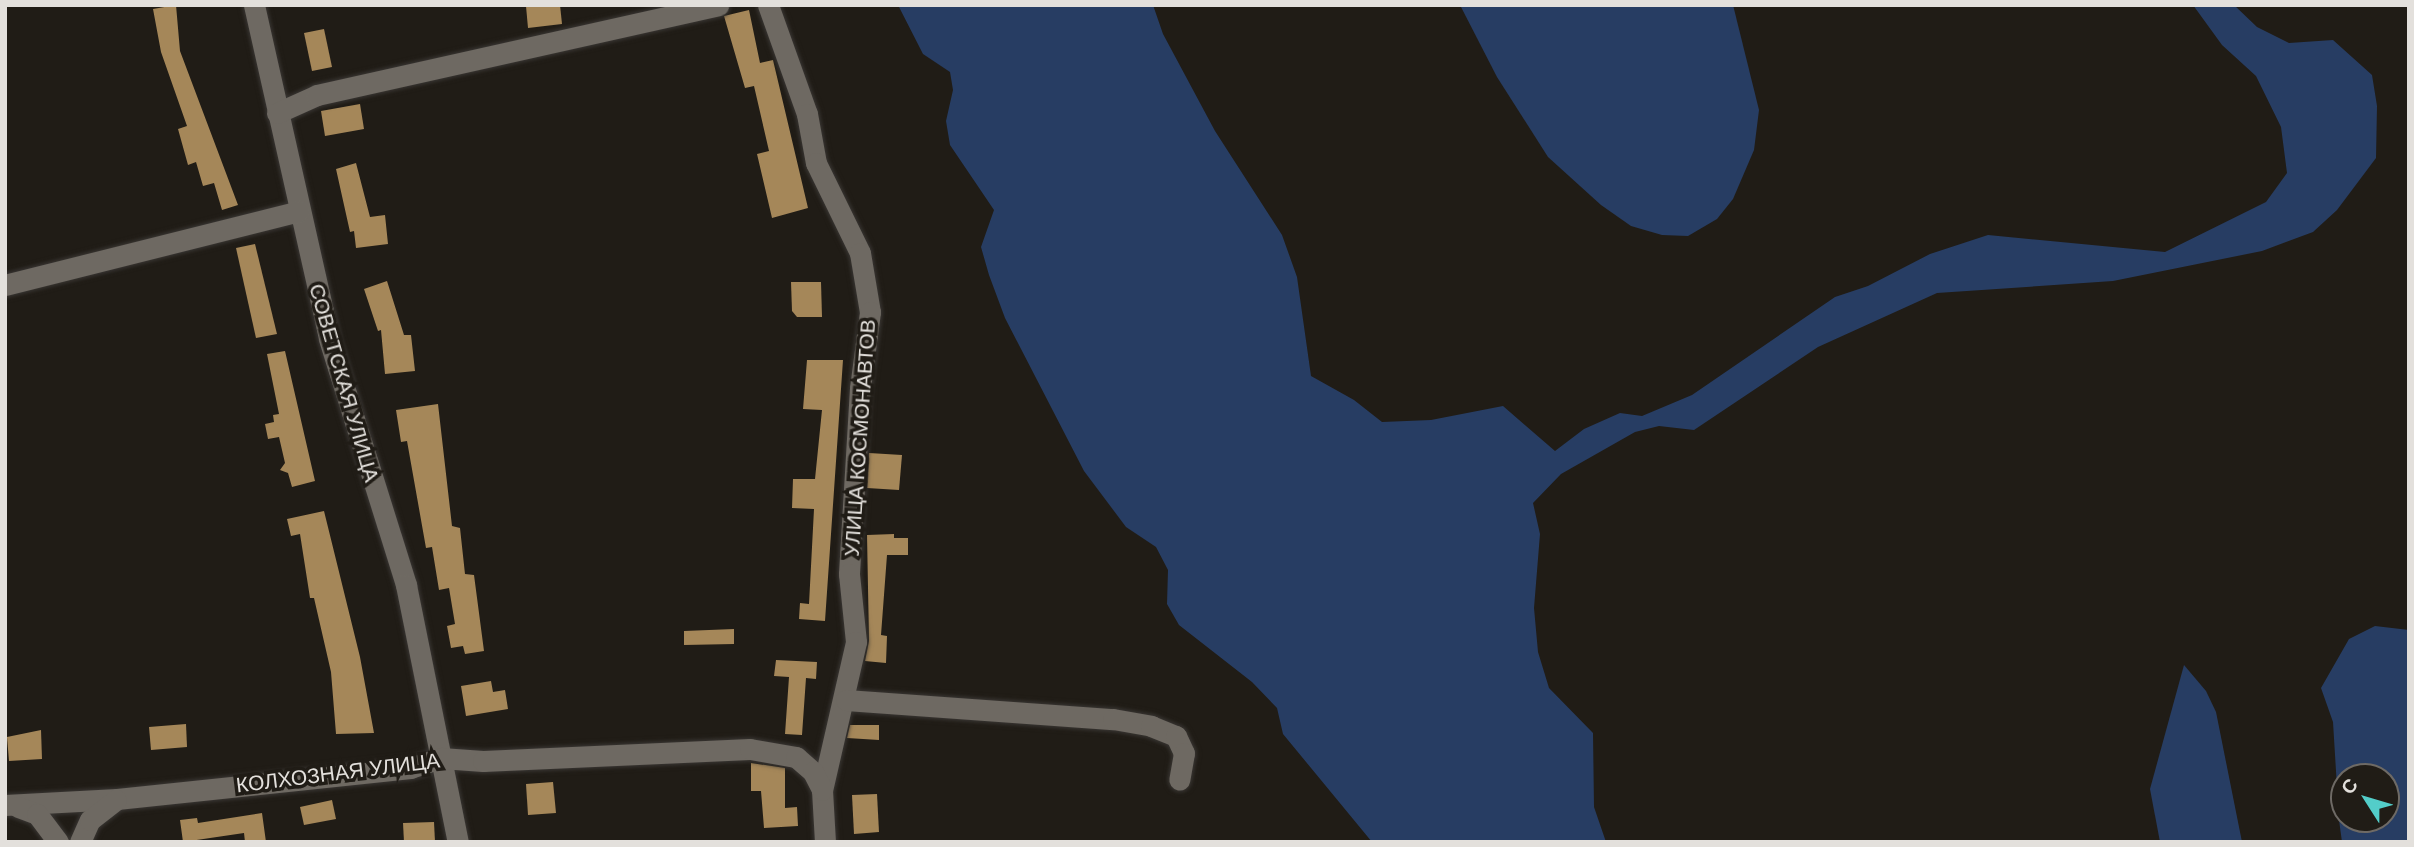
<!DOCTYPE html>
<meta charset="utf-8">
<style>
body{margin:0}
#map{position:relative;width:2414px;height:847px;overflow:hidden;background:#201c16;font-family:"DM Sans",sans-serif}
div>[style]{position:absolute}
.water>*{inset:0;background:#273d63}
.building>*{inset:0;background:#a58759}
.roads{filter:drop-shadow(0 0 2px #393633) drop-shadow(0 0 2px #393633)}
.minor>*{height:21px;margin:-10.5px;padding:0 10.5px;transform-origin:10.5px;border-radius:10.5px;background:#6e6962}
span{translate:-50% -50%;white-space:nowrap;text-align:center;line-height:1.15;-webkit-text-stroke:7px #201c16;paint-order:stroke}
.street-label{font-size:21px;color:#e3e0dc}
.frame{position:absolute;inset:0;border:7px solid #e3e0dc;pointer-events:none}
.north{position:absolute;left:2330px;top:763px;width:70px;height:70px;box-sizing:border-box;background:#201c16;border:2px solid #6e6a65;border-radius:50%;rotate:307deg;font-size:19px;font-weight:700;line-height:28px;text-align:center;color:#e3e0dc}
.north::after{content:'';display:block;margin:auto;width:24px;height:32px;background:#53cdc9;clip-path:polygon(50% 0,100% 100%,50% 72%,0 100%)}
</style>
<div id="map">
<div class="water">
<div style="clip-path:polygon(898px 5px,1153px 5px,1163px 34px,1215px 131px,1282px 235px,1297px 277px,1311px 376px,1354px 400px,1382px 422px,1431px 420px,1503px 406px,1555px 451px,1584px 429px,1620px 413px,1642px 416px,1692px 395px,1835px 297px,1868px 286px,1930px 254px,1988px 235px,2165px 252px,2266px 202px,2287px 173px,2281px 127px,2256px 76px,2222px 45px,2193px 5px,2234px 5px,2257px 27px,2289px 43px,2333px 40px,2372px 75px,2377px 106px,2376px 158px,2337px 210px,2313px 232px,2262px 251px,2113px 281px,1937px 293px,1818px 347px,1694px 430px,1659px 426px,1635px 432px,1561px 474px,1533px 503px,1540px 534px,1534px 608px,1538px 652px,1549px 688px,1593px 733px,1594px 807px,1606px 842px,1372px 842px,1283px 734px,1277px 708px,1252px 682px,1179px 625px,1167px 604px,1168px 570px,1156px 547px,1126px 527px,1084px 471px,1005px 318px,989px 275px,981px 247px,994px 210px,950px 145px,946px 121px,953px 90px,950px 72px,923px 54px)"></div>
<div style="clip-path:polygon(1460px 5px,1733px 5px,1759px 110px,1754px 150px,1733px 199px,1717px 219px,1688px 236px,1662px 235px,1631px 226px,1601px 205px,1548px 157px,1497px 77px)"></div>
<div style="clip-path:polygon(evenodd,2375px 626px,2409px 630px,2409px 842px,2342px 842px,2339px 820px,2333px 722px,2321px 688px,2349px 639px,2375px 626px,2344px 777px,2386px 777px,2386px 819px,2344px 819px,2344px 777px)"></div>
<div style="clip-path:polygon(2184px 665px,2206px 691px,2216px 712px,2242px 842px,2160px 842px,2150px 789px)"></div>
</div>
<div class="building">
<div style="clip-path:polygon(176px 5px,180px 51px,238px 205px,222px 210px,214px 183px,203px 186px,196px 162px,188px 165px,178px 129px,187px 126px,161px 52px,153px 9px)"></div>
<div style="clip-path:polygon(560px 5px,562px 24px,528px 28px,526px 6px)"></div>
<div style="clip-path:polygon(749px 10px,760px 63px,773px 60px,808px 208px,772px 218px,757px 154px,769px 151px,754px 86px,745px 88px,724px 16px)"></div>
<div style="clip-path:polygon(324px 29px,332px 67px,312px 71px,304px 33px)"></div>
<div style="clip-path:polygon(360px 104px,364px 129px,325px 136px,321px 111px)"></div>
<div style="clip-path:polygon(356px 163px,370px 217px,385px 215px,388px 244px,356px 248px,354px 231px,350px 232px,336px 169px)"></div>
<div style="clip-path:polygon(255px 244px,277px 334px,256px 338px,236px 248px)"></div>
<div style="clip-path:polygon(387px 281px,404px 335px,411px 335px,415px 371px,385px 374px,381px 330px,378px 331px,364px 289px)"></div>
<div style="clip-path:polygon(791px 282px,821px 282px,822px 317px,797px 317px,792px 311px)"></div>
<div style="clip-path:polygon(285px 351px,315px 481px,292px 487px,288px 473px,280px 470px,285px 463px,279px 437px,268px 439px,265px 424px,274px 422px,273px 415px,279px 414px,267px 354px)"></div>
<div style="clip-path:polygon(807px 360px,843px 360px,825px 621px,799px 619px,800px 603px,809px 604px,814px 509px,792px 508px,793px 479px,815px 479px,822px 410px,803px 409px)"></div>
<div style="clip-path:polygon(438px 404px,452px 526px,460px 528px,465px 574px,474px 575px,484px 651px,465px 654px,463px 646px,451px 648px,447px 626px,455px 624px,449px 588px,439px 590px,432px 547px,426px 548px,407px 441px,401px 442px,396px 410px)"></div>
<div style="clip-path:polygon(869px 453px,902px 455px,899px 490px,867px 488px)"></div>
<div style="clip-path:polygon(324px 511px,360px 657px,374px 733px,336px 734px,331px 672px,314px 598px,310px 598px,300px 534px,291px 536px,287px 519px)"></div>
<div style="clip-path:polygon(894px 534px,894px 538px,908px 538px,908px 555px,887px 555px,881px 635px,887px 636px,886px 663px,865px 661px,869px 641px,867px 535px)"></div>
<div style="clip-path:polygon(734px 629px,734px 644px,684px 645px,684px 631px)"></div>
<div style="clip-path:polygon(776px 660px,817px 662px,816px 679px,806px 678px,802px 735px,785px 734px,789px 677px,774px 676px)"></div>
<div style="clip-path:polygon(491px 681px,493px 692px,505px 690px,508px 709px,466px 716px,461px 686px)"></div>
<div style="clip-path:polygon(186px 724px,187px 747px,151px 750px,149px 727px)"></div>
<div style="clip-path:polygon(850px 725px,879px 725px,879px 740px,847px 738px)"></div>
<div style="clip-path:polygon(41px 730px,42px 759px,9px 761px,7px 737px)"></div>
<div style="clip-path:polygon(751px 763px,785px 768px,785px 808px,797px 807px,798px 826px,764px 828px,761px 791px,751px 791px)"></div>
<div style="clip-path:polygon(553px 782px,556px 813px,528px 815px,526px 784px)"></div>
<div style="clip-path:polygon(877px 794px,879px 832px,854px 834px,852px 795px)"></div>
<div style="clip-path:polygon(332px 800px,336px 819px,304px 825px,300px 807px)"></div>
<div style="clip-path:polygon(262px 813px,266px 842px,245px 842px,244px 833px,183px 842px,180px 820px,197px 818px,198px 823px)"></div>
<div style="clip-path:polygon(434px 822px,435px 842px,404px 842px,403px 823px)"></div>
</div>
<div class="roads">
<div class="minor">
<div style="left:254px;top:5px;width:342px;rotate:77.3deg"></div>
<div style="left:329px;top:339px;width:258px;rotate:72.6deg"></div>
<div style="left:406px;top:585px;width:262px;rotate:78.6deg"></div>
<div style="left:768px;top:5px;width:116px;rotate:70.3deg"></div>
<div style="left:807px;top:114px;width:50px;rotate:79.6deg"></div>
<div style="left:816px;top:163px;width:100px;rotate:63.9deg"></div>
<div style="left:860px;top:253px;width:60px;rotate:80.4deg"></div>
<div style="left:870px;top:312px;width:77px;rotate:97.5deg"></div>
<div style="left:860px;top:388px;width:186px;rotate:93.4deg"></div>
<div style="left:849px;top:574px;width:68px;rotate:84.1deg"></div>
<div style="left:856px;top:642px;width:152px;rotate:102.9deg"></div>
<div style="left:822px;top:790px;width:52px;rotate:86.7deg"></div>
<div style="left:277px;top:113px;width:44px;rotate:-24.2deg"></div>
<div style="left:317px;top:95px;width:411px;rotate:-12.6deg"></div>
<div style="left:5px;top:285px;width:303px;rotate:-14.1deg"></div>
<div style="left:846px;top:700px;width:268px;rotate:4.1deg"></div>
<div style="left:1113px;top:719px;width:39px;rotate:10deg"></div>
<div style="left:1151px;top:726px;width:27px;rotate:22deg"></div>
<div style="left:1176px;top:736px;width:19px;rotate:65deg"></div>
<div style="left:1184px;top:753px;width:27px;rotate:100deg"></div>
<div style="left:5px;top:805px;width:112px;rotate:-3.1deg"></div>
<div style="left:117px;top:799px;width:295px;rotate:-6deg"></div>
<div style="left:410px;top:768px;width:33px;rotate:-18deg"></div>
<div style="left:441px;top:758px;width:42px;rotate:4.1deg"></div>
<div style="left:483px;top:761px;width:267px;rotate:-2.6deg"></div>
<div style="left:750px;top:749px;width:47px;rotate:9.9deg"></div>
<div style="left:796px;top:757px;width:23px;rotate:41deg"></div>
<div style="left:813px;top:772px;width:20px;rotate:63deg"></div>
<div style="left:18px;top:807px;width:20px;rotate:20deg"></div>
<div style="left:37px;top:814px;width:35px;rotate:53deg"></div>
<div style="left:80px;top:842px;width:24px;rotate:-66deg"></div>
<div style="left:90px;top:820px;width:33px;rotate:-38deg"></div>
</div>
</div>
<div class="street-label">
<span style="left:344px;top:383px;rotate:74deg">СОВЕТСКАЯ УЛИЦА</span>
<span style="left:860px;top:438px;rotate:-86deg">УЛИЦА КОСМОНАВТОВ</span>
<span style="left:338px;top:773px;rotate:-7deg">КОЛХОЗНАЯ УЛИЦА</span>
</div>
<div class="frame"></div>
<div class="north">С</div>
</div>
